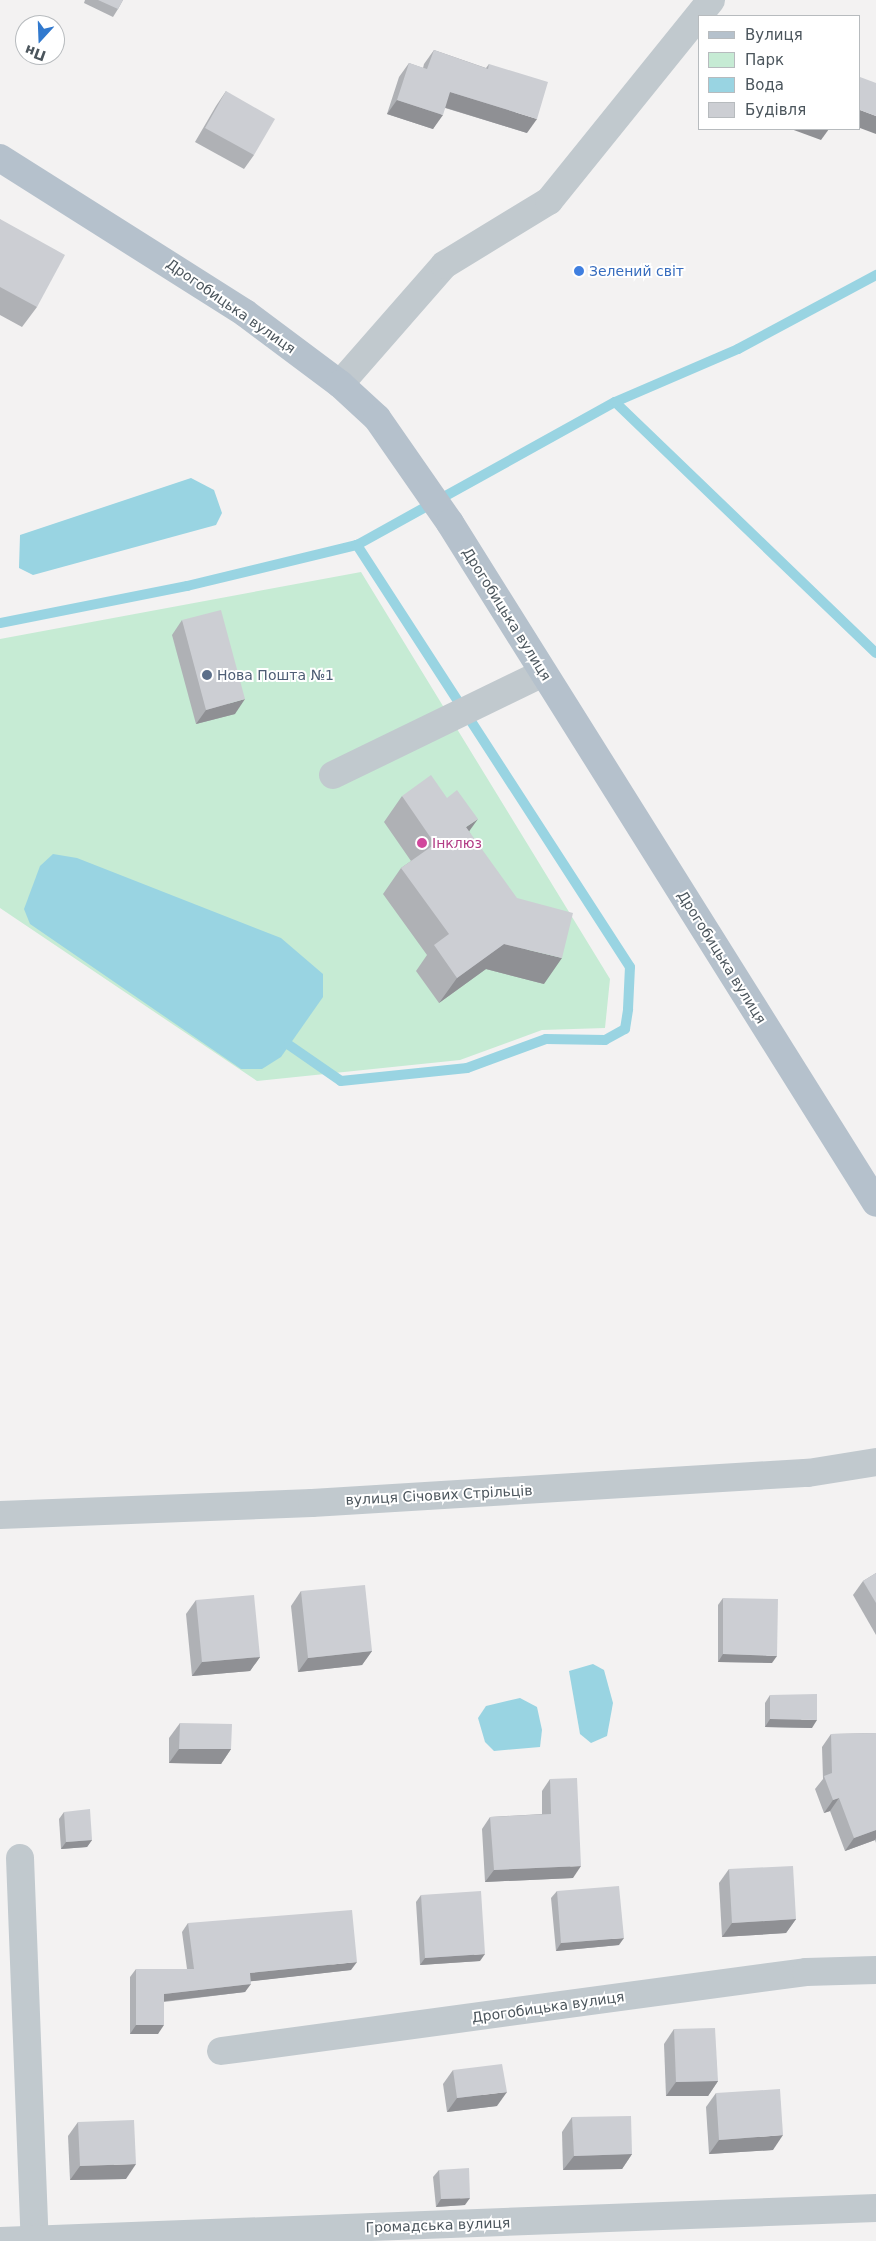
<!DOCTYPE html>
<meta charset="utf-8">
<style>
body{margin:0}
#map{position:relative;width:876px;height:2241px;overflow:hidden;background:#f3f2f2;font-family:"DejaVu Sans",sans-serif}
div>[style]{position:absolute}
.green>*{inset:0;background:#c6ebd4}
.water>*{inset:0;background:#99d4e2}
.stream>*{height:10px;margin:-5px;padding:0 5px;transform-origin:5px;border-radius:5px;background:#99d4e2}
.minor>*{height:28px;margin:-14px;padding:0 14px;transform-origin:14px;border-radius:14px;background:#c1c9ce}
.major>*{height:28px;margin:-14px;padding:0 14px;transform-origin:14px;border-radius:14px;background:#b5c1cc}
.wall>*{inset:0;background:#afb1b5}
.shaded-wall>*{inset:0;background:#8f9094}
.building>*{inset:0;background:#ccced3}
.dots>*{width:14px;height:14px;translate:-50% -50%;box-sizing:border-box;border:2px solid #fff;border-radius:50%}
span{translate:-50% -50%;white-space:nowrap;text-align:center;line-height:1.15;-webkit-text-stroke:4px #fff;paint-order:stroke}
.shop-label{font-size:14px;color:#366cbe}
.left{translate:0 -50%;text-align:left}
.street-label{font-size:14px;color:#4b555c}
.service-label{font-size:14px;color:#4e5e75}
.hotel-label{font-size:14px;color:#b23c85}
.legend{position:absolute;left:698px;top:15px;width:162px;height:115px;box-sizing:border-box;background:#fff;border:1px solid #b7bbbe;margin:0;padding:6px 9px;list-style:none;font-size:15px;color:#4b555c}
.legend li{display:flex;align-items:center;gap:10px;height:25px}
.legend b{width:25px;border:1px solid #b7bbbe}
.north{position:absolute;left:15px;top:15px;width:50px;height:50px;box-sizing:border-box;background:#fff;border:1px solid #b7bbbe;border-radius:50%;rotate:200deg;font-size:14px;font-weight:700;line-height:20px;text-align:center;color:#4b555c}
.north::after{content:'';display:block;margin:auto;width:18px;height:22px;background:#3179ce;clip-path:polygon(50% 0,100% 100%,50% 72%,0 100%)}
</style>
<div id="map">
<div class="green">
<div style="clip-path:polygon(361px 572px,610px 979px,605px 1028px,542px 1030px,460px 1060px,257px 1081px,0 908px,0 639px)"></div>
</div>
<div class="water">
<div style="clip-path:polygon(191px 478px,214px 490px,222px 513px,216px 525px,33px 575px,19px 568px,20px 535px)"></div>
<div style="clip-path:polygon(53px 854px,77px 858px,281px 938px,323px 974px,323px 997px,281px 1057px,262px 1069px,241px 1069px,30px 924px,24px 909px,40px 866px)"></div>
<div style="clip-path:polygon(593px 1664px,604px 1670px,613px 1703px,607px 1736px,591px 1743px,580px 1734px,569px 1671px)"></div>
<div style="clip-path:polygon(520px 1698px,537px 1707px,542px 1730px,540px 1747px,494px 1751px,485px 1742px,478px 1718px,486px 1706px)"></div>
</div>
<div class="stream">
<div style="left:615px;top:402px;width:362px;rotate:43.9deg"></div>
<div style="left:0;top:623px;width:191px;rotate:-11.2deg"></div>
<div style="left:187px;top:586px;width:175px;rotate:-13.6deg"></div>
<div style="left:357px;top:545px;width:295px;rotate:-29deg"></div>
<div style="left:615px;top:402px;width:134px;rotate:-23.3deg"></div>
<div style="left:738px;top:349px;width:157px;rotate:-28.2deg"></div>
<div style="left:289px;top:1045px;width:63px;rotate:34.7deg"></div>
<div style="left:341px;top:1081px;width:127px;rotate:-5.9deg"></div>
<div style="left:467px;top:1068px;width:84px;rotate:-20.2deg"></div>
<div style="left:546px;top:1039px;width:59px;rotate:1deg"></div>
<div style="left:605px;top:1040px;width:23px;rotate:-29deg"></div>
<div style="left:625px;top:1029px;width:20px;rotate:-81deg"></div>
<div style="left:628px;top:1009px;width:42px;rotate:-87.3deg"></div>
<div style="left:630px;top:967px;width:503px;rotate:-122.9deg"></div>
</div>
<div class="minor">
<div style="left:340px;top:384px;width:158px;rotate:-48.8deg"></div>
<div style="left:444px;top:265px;width:123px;rotate:-31.4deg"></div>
<div style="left:549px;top:201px;width:258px;rotate:-51.1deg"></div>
<div style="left:333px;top:775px;width:233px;rotate:-25.9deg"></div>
<div style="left:0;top:1515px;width:312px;rotate:-2.2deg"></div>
<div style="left:312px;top:1503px;width:497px;rotate:-3.5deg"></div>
<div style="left:808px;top:1473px;width:69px;rotate:-9.2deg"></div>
<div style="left:20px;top:1858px;width:382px;rotate:87.8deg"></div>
<div style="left:221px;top:2051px;width:590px;rotate:-7.69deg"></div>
<div style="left:806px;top:1972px;width:70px;rotate:-1.6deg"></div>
<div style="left:0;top:2241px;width:877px;rotate:-2.16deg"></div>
</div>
<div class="major">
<div style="left:0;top:158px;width:290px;rotate:32.3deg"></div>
<div style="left:245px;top:313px;width:119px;rotate:36.8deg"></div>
<div style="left:340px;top:384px;width:50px;rotate:42.6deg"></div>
<div style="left:377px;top:418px;width:128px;rotate:55.2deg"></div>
<div style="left:450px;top:523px;width:802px;rotate:57.93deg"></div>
</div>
<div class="wall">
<div style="clip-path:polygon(85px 0,123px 0,118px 9px,113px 17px,84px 3px)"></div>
<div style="clip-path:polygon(434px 50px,486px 68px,489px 64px,527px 133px,445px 108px,433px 129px,387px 114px,399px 77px,409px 63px,423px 68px,424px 64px)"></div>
<div style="clip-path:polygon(226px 91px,254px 155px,244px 169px,195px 142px,216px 106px)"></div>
<div style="clip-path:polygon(0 219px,37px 307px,22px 327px,0 315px)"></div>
<div style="clip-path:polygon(182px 620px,235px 714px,196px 724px,172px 635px)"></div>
<div style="clip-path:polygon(402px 796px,469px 831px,544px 984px,486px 969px,439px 1003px,416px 971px,427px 955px,383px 894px,401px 868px,411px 861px,384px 822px)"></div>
<div style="clip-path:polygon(876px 1573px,876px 1635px,853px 1595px,863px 1581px)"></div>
<div style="clip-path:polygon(301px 1591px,372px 1651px,362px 1665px,298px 1672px,291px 1606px)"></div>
<div style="clip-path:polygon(723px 1598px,772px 1663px,718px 1662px,718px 1605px)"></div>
<div style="clip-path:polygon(196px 1600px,260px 1657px,250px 1671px,192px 1676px,186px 1614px)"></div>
<div style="clip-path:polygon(770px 1695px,812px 1728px,765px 1727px,765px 1703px)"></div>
<div style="clip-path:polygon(180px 1723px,231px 1749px,221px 1764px,169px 1763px,169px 1738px)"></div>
<div style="clip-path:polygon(876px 1733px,876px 1843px,875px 1840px,845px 1851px,830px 1811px,824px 1813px,815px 1789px,823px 1779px,822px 1747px,831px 1734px)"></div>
<div style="clip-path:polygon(550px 1779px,573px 1878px,485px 1882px,482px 1829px,490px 1817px,542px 1814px,542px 1791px)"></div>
<div style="clip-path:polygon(64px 1812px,92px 1840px,87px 1847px,61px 1849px,59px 1819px)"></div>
<div style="clip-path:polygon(729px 1869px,796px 1919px,786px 1933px,722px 1937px,719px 1883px)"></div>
<div style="clip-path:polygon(557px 1891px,619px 1945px,556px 1951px,551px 1898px)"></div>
<div style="clip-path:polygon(421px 1895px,480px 1961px,420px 1965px,416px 1902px)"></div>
<div style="clip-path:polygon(188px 1923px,351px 1970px,251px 1981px,245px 1992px,164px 2002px,158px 2034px,130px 2034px,130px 1977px,136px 1969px,187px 1969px,182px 1932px)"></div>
<div style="clip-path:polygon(674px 2029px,718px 2081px,708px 2096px,666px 2096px,664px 2044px)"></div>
<div style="clip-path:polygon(453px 2070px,497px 2106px,447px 2112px,443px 2084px)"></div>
<div style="clip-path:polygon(716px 2093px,773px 2150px,709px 2154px,706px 2107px)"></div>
<div style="clip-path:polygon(572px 2117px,632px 2154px,622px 2169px,563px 2170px,562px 2132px)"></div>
<div style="clip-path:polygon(78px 2122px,126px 2179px,70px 2180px,68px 2136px)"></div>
<div style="clip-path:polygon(439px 2170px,465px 2205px,436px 2207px,433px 2177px)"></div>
</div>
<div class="shaded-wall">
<div style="clip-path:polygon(450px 92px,537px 119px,527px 133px,440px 106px)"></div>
<div style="clip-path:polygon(397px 100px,443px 115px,433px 129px,387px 114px)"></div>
<div style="clip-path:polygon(860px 110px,876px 116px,876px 134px,860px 128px)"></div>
<div style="clip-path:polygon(791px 129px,829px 129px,821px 140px)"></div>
<div style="clip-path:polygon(245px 699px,235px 714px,196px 724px,206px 710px)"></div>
<div style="clip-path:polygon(478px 819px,460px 844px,466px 827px)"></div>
<div style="clip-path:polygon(504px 944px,562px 958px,544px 984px,486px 969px,439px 1003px,457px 978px)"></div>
<div style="clip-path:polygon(372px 1651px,362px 1665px,298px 1672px,308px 1658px)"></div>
<div style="clip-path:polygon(723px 1654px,777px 1656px,772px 1663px,718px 1662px)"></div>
<div style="clip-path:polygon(260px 1657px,250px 1671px,192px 1676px,202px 1662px)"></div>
<div style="clip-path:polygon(770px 1719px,817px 1720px,812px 1728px,765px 1727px)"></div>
<div style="clip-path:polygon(179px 1749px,231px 1749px,221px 1764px,169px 1763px)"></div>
<div style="clip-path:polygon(839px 1798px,830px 1811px,824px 1813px,833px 1800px)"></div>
<div style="clip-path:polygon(876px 1830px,876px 1838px,875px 1840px,845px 1851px,854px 1838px)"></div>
<div style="clip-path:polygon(92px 1840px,87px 1847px,61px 1849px,66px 1842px)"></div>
<div style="clip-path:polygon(581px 1866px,573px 1878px,485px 1882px,494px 1870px)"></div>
<div style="clip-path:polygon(796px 1919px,786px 1933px,722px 1937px,732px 1923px)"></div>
<div style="clip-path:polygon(624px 1938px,619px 1945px,556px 1951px,561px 1943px)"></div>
<div style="clip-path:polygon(485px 1954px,480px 1961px,420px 1965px,425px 1958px)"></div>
<div style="clip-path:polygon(357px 1962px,351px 1970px,244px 1982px,250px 1973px)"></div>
<div style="clip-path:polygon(251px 1984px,245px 1992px,158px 2002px,164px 1994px)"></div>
<div style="clip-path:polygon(136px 2025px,164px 2025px,158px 2034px,130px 2034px)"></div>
<div style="clip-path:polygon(718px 2081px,708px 2096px,666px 2096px,676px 2082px)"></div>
<div style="clip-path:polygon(507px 2092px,497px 2106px,447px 2112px,457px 2098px)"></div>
<div style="clip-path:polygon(783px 2135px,773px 2150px,709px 2154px,719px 2140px)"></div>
<div style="clip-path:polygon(632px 2154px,622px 2169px,563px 2170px,574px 2156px)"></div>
<div style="clip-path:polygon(136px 2164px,126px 2179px,70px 2180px,80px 2166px)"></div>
<div style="clip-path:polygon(470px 2198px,465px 2205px,436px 2207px,441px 2199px)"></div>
</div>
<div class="building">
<div style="clip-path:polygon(98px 0,123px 0,118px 9px)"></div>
<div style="clip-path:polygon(434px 50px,488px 69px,489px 64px,548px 82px,537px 119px,450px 92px,443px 115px,397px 100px,409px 63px,427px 69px)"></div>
<div style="clip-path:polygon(860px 77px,876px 83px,876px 116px,860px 110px)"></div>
<div style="clip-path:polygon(226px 91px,275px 119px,254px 155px,205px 128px)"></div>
<div style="clip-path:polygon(0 219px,65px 255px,37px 307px,0 287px)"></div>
<div style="clip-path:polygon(221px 610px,245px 699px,206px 710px,182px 620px)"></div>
<div style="clip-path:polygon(431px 775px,447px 798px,457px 790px,478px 819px,466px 827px,517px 898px,573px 913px,562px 958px,504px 944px,457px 978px,434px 945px,449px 934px,401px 868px,435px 844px,402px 796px)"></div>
<div style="clip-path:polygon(876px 1573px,876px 1603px,863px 1581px)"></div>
<div style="clip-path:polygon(365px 1585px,372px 1651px,308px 1658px,301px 1591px)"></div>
<div style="clip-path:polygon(254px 1595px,260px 1657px,202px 1662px,196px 1600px)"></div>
<div style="clip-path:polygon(723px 1598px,778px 1599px,777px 1656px,723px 1654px)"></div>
<div style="clip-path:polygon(817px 1694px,817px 1720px,770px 1719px,770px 1695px)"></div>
<div style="clip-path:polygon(180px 1723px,232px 1724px,231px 1749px,179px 1749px)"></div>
<div style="clip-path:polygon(876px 1733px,876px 1830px,854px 1838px,839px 1798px,833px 1800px,824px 1776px,832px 1773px,831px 1734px)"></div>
<div style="clip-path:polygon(577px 1778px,581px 1866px,494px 1870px,490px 1817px,551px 1814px,550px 1779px)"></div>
<div style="clip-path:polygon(90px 1809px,92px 1840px,66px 1842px,64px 1812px)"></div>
<div style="clip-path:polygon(793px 1866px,796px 1919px,732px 1923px,729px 1869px)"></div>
<div style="clip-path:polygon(619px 1886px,624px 1938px,561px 1943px,557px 1891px)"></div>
<div style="clip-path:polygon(481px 1891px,485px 1954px,425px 1958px,421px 1895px)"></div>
<div style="clip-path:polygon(352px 1910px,357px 1962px,250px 1973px,251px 1984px,164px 1994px,164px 2025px,136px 2025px,136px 1969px,194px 1969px,188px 1923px)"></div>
<div style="clip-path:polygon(715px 2028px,718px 2081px,676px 2082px,674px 2029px)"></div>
<div style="clip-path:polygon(502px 2064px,507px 2092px,457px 2098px,453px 2070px)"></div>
<div style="clip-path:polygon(780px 2089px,783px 2135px,719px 2140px,716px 2093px)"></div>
<div style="clip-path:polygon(631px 2116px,632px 2154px,574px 2156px,572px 2117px)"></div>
<div style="clip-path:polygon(134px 2120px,136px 2164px,80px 2166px,78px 2122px)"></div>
<div style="clip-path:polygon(469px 2168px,470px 2198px,441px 2199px,439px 2170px)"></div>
</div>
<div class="dots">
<div style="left:579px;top:271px;background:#3f7fe0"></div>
<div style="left:207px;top:675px;background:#5c6f8a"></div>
<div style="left:422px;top:843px;background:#d1479c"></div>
</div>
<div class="shop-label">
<span class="left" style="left:589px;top:271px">Зелений світ</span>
</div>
<div class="street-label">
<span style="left:231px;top:306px;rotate:35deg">Дрогобицька вулиця</span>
<span style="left:507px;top:614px;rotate:58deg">Дрогобицька вулиця</span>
<span style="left:722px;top:957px;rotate:58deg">Дрогобицька вулиця</span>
<span style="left:439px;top:1495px;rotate:-3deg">вулиця Січових Стрільців</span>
<span style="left:548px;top:2007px;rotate:-8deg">Дрогобицька вулиця</span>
<span style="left:438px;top:2225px;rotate:-2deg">Громадська вулиця</span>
</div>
<div class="service-label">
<span class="left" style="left:217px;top:675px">Нова Пошта №1</span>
</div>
<div class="hotel-label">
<span class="left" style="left:432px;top:843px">Інклюз</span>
</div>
<ul class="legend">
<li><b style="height:6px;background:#b5c1cc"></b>Вулиця</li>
<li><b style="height:14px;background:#c6ebd4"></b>Парк</li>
<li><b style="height:14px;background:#99d4e2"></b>Вода</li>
<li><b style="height:14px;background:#ccced3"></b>Будівля</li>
</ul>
<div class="north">Пн</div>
</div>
